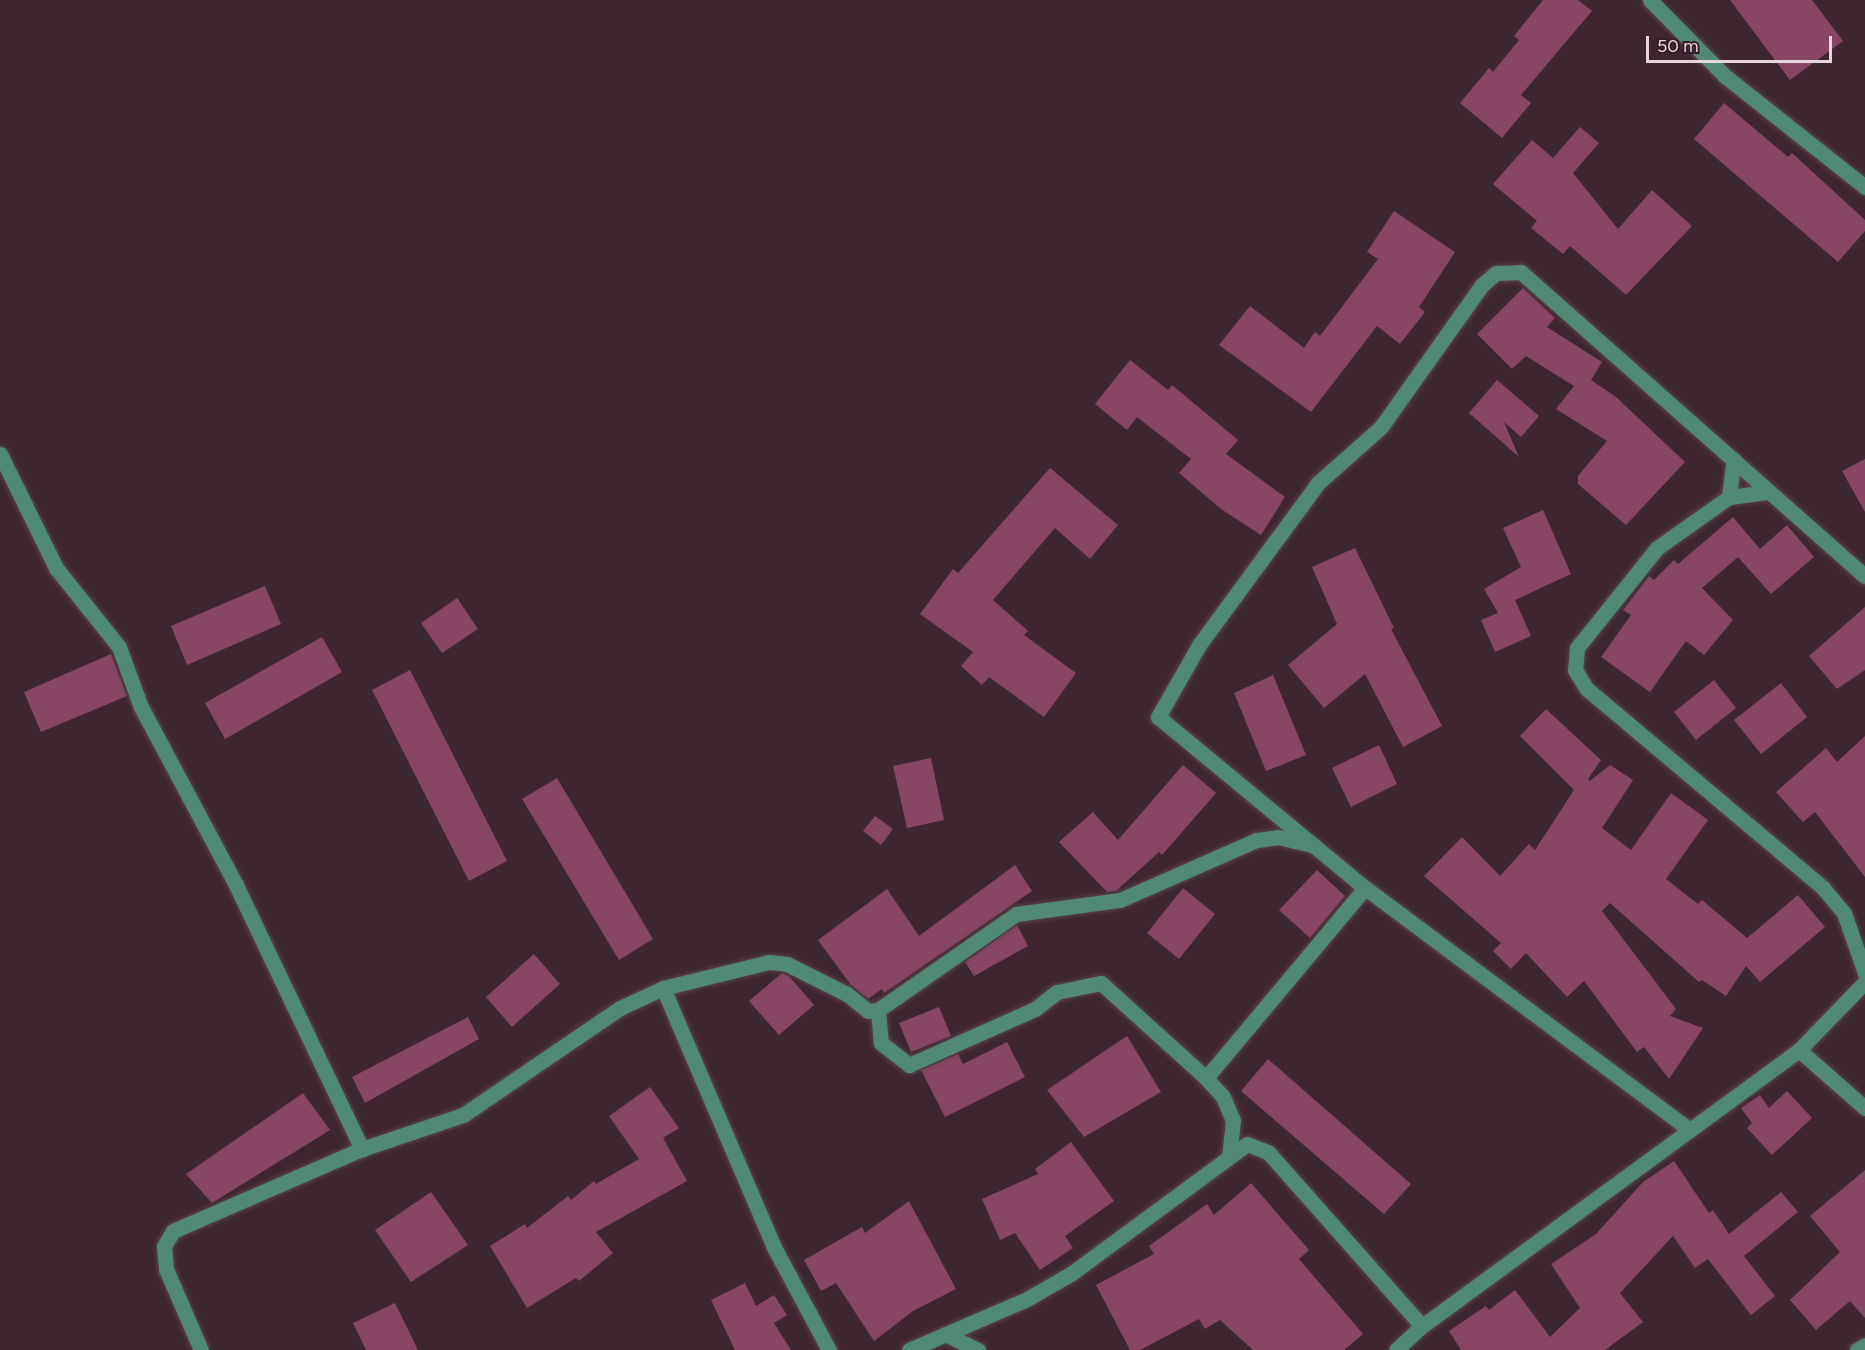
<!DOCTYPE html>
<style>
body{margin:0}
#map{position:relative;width:1865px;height:1350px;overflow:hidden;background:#3e2631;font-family:Figtree,sans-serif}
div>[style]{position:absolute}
.building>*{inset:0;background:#884665}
.roads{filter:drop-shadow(0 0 2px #59424d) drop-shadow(0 0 2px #59424d)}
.minor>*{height:15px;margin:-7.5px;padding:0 7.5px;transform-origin:7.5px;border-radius:7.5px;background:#508a74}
span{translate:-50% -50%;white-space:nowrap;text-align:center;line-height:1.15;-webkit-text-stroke:4.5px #331c27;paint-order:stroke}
.scale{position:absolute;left:1646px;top:36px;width:186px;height:27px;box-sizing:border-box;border:3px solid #e7d7dd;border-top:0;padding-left:8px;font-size:18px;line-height:21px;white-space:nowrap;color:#e7d7dd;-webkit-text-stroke:4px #331c27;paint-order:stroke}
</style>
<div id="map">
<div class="building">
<div style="clip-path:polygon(1543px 0,1578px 0,1592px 11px,1521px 95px,1531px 103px,1502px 138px,1460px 103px,1489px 68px,1493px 72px,1519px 40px,1514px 36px)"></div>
<div style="clip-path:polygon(1730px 0,1812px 0,1843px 41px,1790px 80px)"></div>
<div style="clip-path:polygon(1724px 103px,1788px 157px,1792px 153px,1865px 220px,1865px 231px,1838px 262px,1694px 139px)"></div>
<div style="clip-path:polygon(1580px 127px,1599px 143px,1573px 173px,1618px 229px,1652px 190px,1692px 226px,1626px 295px,1570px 246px,1563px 254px,1531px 228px,1537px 221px,1493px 184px,1532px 140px,1553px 158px)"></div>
<div style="clip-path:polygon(1394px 211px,1455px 252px,1419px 307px,1425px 312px,1400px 344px,1377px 326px,1311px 412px,1219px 345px,1250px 306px,1304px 348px,1315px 332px,1320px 336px,1378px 259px,1367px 252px)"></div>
<div style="clip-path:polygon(1523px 288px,1555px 318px,1547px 327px,1602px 362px,1591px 380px,1616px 397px,1685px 462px,1626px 525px,1578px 484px,1578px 476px,1607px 441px,1556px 409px,1574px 386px,1526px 356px,1512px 369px,1477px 334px)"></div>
<div style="clip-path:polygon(1130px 360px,1168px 390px,1172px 385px,1238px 440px,1226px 454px,1285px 497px,1261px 535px,1221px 509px,1179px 473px,1191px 459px,1137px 417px,1127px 430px,1095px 404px)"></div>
<div style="clip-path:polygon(1497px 380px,1539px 416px,1521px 437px,1504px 422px,1519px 457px,1469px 413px)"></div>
<div style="clip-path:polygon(1865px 459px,1865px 512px,1842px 471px)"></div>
<div style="clip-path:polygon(1050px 468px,1118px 525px,1090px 559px,1055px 528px,993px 600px,1028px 631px,1024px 635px,1076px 673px,1044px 717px,989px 677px,982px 685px,961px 666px,973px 652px,920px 614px,953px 569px,958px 573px)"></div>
<div style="clip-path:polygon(1543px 510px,1571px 574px,1515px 600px,1531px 636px,1495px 652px,1481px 620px,1498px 613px,1484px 589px,1521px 567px,1503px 528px)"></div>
<div style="clip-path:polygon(1733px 517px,1760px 549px,1787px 525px,1814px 557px,1771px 594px,1738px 557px,1702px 588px,1733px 620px,1704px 655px,1686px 641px,1650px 692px,1601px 657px,1631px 615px,1623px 610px,1649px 576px,1654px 580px,1674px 560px,1678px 564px)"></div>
<div style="clip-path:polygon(1355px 548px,1394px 628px,1391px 629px,1442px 726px,1403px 747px,1365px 674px,1324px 708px,1288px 665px,1337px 624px,1312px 567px)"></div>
<div style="clip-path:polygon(265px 586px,281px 624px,187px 665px,171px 626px)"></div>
<div style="clip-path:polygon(457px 598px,478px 629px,442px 653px,421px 623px)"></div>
<div style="clip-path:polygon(1865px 607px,1865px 670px,1837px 689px,1809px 656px)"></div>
<div style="clip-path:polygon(322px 637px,342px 672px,225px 739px,205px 703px)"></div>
<div style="clip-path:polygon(111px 654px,127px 696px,41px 732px,24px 692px)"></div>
<div style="clip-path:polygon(410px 670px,507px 861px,469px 881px,372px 690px)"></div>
<div style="clip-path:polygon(1273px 675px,1306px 755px,1266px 771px,1234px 693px)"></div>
<div style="clip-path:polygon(1714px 680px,1736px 708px,1696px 740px,1674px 712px)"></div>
<div style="clip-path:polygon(1781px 683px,1807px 717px,1761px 754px,1734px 720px)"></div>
<div style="clip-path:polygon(1546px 709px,1601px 760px,1588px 779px,1590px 781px,1610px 765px,1633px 780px,1602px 828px,1631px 850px,1671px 793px,1708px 820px,1666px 879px,1698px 904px,1702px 900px,1747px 938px,1798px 895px,1825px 927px,1760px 982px,1746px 966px,1726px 996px,1702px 980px,1699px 982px,1610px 903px,1602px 911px,1676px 1009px,1670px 1016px,1703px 1028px,1669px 1079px,1644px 1047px,1637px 1052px,1584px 981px,1567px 997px,1526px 953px,1511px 969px,1493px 951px,1501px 943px,1424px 876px,1462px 837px,1500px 876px,1529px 844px,1535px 850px,1574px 790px,1520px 736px)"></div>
<div style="clip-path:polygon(1865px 736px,1865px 877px,1815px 812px,1803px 822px,1776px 792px,1826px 748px,1837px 762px)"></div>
<div style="clip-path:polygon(1379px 745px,1397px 784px,1351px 807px,1332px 768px)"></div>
<div style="clip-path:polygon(931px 758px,944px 820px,907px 828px,893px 766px)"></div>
<div style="clip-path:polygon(1183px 765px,1216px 793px,1162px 855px,1159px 852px,1116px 891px,1107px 892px,1059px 842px,1093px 812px,1118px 840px)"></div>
<div style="clip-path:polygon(557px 778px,653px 939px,619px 960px,522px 799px)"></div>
<div style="clip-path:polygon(875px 816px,893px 829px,881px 845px,863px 831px)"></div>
<div style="clip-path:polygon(1015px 865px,1032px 891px,884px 993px,882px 989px,868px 999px,851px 985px,818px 940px,887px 889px,919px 936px)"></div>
<div style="clip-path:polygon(1317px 870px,1345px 896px,1310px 938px,1279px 910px)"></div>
<div style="clip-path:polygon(1183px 888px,1215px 914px,1179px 959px,1147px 933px)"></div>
<div style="clip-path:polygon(1017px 925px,1028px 946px,974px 976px,965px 962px)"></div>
<div style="clip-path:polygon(534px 954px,560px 984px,512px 1027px,486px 997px)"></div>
<div style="clip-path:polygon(782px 973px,789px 976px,814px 1005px,779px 1035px,749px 1001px)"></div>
<div style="clip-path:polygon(939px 1007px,951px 1036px,911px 1052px,899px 1023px)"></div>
<div style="clip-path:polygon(468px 1017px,479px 1039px,365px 1103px,352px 1077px)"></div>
<div style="clip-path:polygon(1127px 1036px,1161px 1092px,1084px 1137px,1047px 1090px)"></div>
<div style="clip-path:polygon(1007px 1042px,1025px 1077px,945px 1117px,921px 1070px,958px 1054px,963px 1064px)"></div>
<div style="clip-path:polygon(1268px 1059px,1411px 1184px,1384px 1214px,1241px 1091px)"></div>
<div style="clip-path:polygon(650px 1087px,679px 1128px,663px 1138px,687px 1181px,596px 1232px,613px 1253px,579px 1281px,576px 1278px,527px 1308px,490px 1246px,525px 1224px,527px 1228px,568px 1196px,571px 1200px,594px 1181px,596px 1184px,639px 1159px,609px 1116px)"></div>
<div style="clip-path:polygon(1787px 1091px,1812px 1118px,1772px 1155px,1747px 1128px,1752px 1123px,1741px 1108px,1760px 1095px,1769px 1108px)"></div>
<div style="clip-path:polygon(303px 1093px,330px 1130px,212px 1203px,186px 1174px)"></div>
<div style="clip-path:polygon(1071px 1142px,1114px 1201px,1065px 1236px,1073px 1248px,1040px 1270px,1015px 1233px,1000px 1240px,982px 1199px,1038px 1174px,1035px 1169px)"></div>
<div style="clip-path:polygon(1674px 1161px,1709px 1213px,1713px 1210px,1729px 1234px,1781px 1192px,1798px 1212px,1744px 1256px,1775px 1296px,1751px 1315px,1708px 1259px,1695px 1268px,1673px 1236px,1620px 1293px,1643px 1322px,1605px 1350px,1461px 1350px,1449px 1331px,1486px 1306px,1489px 1310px,1515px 1290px,1550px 1337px,1580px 1308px,1551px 1264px,1596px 1234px,1643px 1182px)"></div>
<div style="clip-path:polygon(1865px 1170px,1865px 1318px,1850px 1301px,1816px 1330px,1790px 1300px,1840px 1252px,1810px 1216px)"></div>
<div style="clip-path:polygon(1251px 1183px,1309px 1250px,1299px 1259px,1363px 1334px,1344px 1350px,1253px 1350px,1220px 1320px,1205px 1329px,1199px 1319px,1140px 1350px,1130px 1350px,1096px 1285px,1154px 1254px,1149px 1246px,1207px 1204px,1214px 1215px)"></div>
<div style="clip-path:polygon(431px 1192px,468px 1245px,411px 1282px,375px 1230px)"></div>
<div style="clip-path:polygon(909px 1201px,956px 1289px,913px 1311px,874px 1341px,836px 1283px,821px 1291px,804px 1260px,862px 1227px,865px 1233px)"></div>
<div style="clip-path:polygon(745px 1283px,756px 1306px,774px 1295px,787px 1315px,774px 1323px,791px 1350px,735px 1350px,711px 1300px)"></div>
<div style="clip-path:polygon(395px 1303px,418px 1350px,366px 1350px,353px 1323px)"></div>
</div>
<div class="roads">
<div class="minor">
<div style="left:1650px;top:0;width:107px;rotate:45.4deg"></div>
<div style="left:1725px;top:76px;width:179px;rotate:38.4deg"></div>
<div style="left:0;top:454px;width:127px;rotate:63.8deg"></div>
<div style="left:56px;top:568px;width:101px;rotate:51.4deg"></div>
<div style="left:119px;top:647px;width:64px;rotate:69.9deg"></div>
<div style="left:141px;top:707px;width:202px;rotate:61.9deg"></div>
<div style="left:236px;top:885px;width:293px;rotate:64.5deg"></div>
<div style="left:1766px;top:492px;width:37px;rotate:172deg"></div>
<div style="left:1729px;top:497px;width:88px;rotate:144.7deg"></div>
<div style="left:1657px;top:548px;width:128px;rotate:128.7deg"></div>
<div style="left:1577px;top:648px;width:22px;rotate:95deg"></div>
<div style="left:1575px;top:670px;width:22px;rotate:58deg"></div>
<div style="left:1587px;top:689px;width:309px;rotate:40.1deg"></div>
<div style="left:1823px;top:888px;width:33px;rotate:50deg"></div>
<div style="left:1844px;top:913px;width:64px;rotate:70.7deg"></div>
<div style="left:1729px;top:497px;width:38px;rotate:-83deg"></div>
<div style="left:663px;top:988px;width:284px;rotate:66.8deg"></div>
<div style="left:775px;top:1249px;width:115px;rotate:61.9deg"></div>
<div style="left:878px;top:1010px;width:33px;rotate:85deg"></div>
<div style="left:881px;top:1043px;width:36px;rotate:38deg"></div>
<div style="left:909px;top:1065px;width:138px;rotate:-24deg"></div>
<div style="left:1035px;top:1009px;width:28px;rotate:-38deg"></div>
<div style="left:1057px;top:992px;width:45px;rotate:-11.6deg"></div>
<div style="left:1101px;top:983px;width:142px;rotate:42.1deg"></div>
<div style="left:1206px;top:1078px;width:248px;rotate:-50.1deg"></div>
<div style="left:1799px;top:1050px;width:88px;rotate:41.3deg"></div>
<div style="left:1206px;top:1078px;width:25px;rotate:48deg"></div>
<div style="left:1223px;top:1097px;width:25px;rotate:67deg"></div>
<div style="left:1233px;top:1120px;width:36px;rotate:96deg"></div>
<div style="left:1690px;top:1130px;width:405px;rotate:-143.3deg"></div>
<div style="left:1365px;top:888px;width:268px;rotate:-140.4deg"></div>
<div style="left:1158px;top:717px;width:83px;rotate:-60.3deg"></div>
<div style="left:1199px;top:645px;width:201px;rotate:-53.7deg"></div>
<div style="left:1318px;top:483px;width:84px;rotate:-41.6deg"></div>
<div style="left:1381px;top:427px;width:174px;rotate:-54.6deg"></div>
<div style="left:1482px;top:285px;width:18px;rotate:-41deg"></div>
<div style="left:1496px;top:273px;width:25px;rotate:-2deg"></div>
<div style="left:1521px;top:272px;width:459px;rotate:41.5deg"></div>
<div style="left:945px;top:1334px;width:37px;rotate:26deg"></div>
<div style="left:201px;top:1350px;width:88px;rotate:-113.4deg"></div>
<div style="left:166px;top:1269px;width:23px;rotate:-95deg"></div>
<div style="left:164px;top:1246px;width:17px;rotate:-59deg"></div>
<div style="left:173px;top:1231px;width:206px;rotate:-23.5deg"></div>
<div style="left:362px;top:1149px;width:107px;rotate:-18.6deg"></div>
<div style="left:463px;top:1115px;width:190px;rotate:-34.3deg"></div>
<div style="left:620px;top:1008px;width:47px;rotate:-24.9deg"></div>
<div style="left:663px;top:988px;width:109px;rotate:-13.8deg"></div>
<div style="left:769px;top:962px;width:18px;rotate:6deg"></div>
<div style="left:787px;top:964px;width:67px;rotate:26.6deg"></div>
<div style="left:847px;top:994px;width:27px;rotate:39deg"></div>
<div style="left:868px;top:1011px;width:10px;rotate:-6deg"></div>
<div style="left:878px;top:1010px;width:168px;rotate:-34.8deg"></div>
<div style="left:1016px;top:914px;width:105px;rotate:-7.7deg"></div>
<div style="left:1120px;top:900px;width:150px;rotate:-23.7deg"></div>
<div style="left:1257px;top:840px;width:21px;rotate:-8deg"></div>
<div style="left:1278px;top:837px;width:37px;rotate:13deg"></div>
<div style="left:909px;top:1350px;width:129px;rotate:-23.4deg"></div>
<div style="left:1027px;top:1299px;width:52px;rotate:-30deg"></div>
<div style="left:1072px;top:1273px;width:217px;rotate:-36.4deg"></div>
<div style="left:1247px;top:1144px;width:22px;rotate:21deg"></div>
<div style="left:1268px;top:1152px;width:232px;rotate:48.5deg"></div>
<div style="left:1396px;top:1350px;width:35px;rotate:-43deg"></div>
<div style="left:1422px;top:1326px;width:467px;rotate:-36.2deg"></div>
<div style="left:1799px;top:1050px;width:95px;rotate:-45.9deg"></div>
<div style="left:1857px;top:1350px;width:9px;rotate:-32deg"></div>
</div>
</div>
<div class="scale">50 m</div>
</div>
